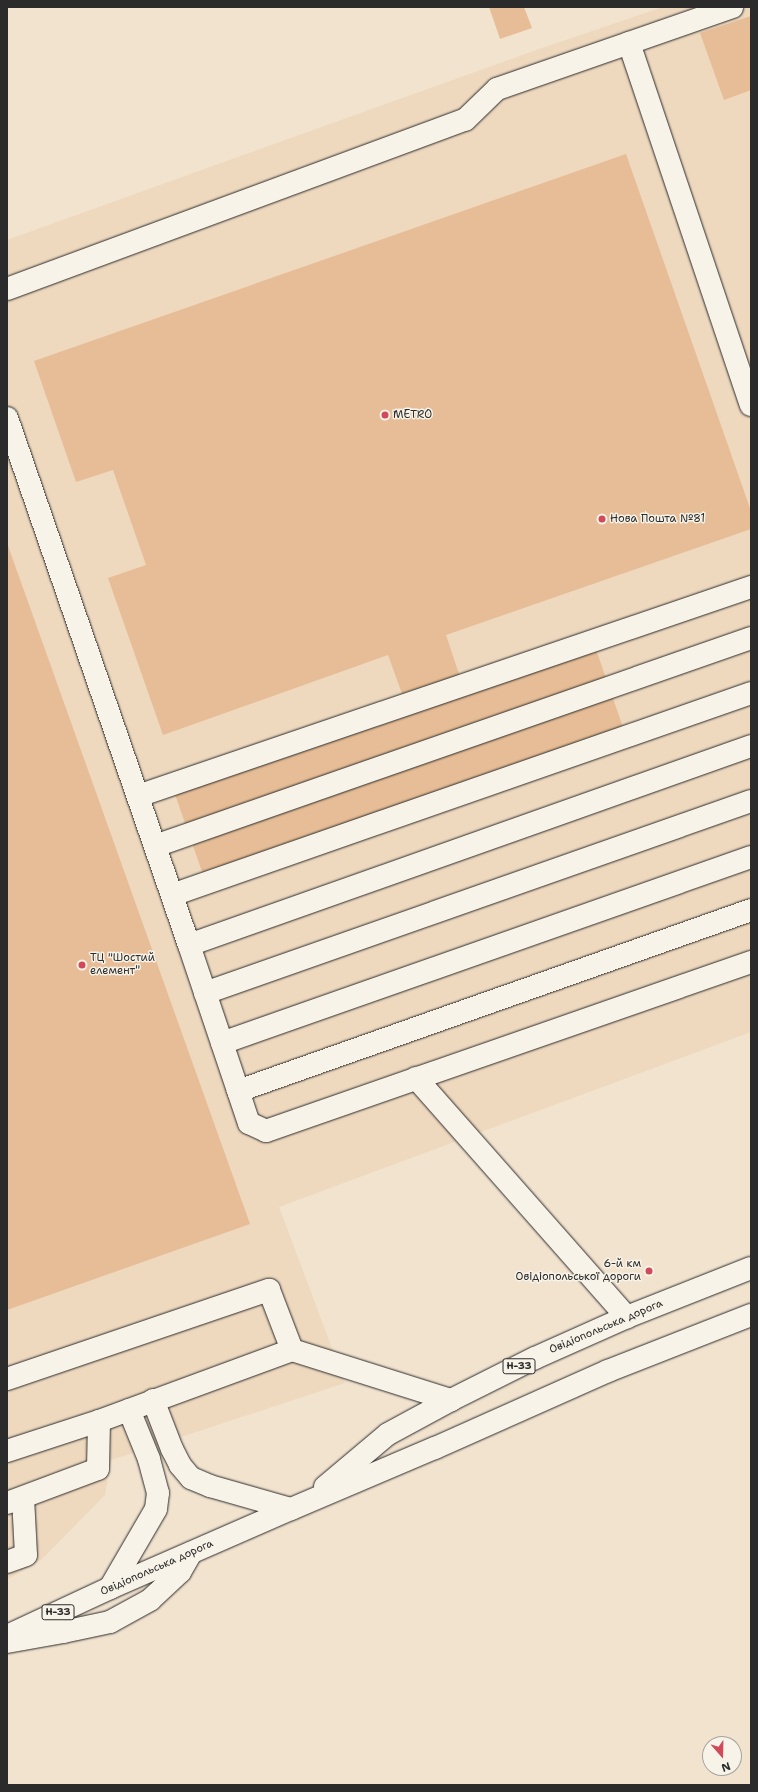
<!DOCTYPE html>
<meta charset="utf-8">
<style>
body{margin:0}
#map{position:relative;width:758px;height:1792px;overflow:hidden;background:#f2e3cf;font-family:"Shantell Sans",sans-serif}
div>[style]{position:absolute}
.built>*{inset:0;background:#eed8be}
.building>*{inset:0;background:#e6bd96}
.roads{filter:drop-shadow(0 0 1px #2b2b2b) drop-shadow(0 0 1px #2b2b2b)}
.minor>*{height:22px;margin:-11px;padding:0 11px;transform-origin:11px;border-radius:11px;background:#f7f3e8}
.major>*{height:22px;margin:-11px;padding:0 11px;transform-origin:11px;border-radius:11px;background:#f7f3e8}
.dots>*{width:11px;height:11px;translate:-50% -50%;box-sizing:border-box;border:2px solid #f7f3e8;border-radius:50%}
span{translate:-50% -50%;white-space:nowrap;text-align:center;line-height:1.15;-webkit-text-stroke:3px #f7f3e8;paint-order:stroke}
.shield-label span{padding:1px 3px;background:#f7f3e8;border:1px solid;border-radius:3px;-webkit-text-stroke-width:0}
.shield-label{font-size:10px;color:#2b2b2b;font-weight:700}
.poi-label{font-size:11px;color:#2b2b2b}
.left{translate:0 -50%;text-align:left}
.right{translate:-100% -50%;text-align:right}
.street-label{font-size:11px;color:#2b2b2b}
.frame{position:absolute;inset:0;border:8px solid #2b2b2b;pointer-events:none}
.north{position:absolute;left:702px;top:1736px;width:40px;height:40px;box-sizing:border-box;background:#f7f3e8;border:1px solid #a5a39c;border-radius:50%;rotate:160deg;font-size:11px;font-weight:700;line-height:16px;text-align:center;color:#2b2b2b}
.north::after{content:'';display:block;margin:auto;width:14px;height:18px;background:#d1495b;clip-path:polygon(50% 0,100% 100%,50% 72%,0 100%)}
</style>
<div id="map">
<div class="built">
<div style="clip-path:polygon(663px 7px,751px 7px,751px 1032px,279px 1207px,345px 1383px,111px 1460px,105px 1495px,42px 1559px,7px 1580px,7px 240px,539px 49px)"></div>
</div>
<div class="building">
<div style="clip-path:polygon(489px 7px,524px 7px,532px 28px,500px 39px)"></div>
<div style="clip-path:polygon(751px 16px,751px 90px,724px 100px,700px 33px)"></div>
<div style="clip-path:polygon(626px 154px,751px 511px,751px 529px,446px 635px,461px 680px,591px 635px,626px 736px,206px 883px,171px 783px,405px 702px,388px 655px,163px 735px,108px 578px,146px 565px,113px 470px,76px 482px,34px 361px)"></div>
<div style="clip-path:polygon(7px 543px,250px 1224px,7px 1310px)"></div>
</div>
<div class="roads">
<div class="minor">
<div style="left:629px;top:43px;width:382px;rotate:71.4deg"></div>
<div style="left:7px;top:289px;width:488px;rotate:-20.3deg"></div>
<div style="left:465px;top:120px;width:45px;rotate:-44.1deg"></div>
<div style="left:497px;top:89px;width:249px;rotate:-19.2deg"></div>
<div style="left:7px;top:418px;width:558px;rotate:70.95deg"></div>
<div style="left:751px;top:746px;width:596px;rotate:160.5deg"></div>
<div style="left:189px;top:945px;width:188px;rotate:71.4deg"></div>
<div style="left:249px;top:1123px;width:19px;rotate:25deg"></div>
<div style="left:266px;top:1131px;width:514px;rotate:-19.21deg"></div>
<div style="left:138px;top:796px;width:648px;rotate:-18.83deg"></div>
<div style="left:155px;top:846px;width:631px;rotate:-19.24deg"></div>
<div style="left:172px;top:895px;width:613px;rotate:-19.23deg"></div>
<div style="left:205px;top:993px;width:579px;rotate:-19.37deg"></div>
<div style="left:222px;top:1043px;width:561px;rotate:-19.37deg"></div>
<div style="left:416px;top:1078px;width:319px;rotate:48.6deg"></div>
<div style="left:238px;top:1091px;width:544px;rotate:-19.43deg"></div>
<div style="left:7px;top:1379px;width:277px;rotate:-18.8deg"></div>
<div style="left:269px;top:1290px;width:64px;rotate:69deg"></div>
<div style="left:153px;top:1400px;width:53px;rotate:68.8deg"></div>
<div style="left:172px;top:1449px;width:18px;rotate:63deg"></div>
<div style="left:180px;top:1465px;width:17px;rotate:50deg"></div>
<div style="left:191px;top:1478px;width:21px;rotate:23deg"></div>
<div style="left:210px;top:1486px;width:84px;rotate:15.9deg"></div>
<div style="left:7px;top:1451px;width:97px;rotate:-18.1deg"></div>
<div style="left:99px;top:1421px;width:206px;rotate:-20.2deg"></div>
<div style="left:292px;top:1350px;width:167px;rotate:17.5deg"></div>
<div style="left:7px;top:1503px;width:97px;rotate:-20.5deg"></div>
<div style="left:98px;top:1469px;width:48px;rotate:-88.8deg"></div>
<div style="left:7px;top:1562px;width:20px;rotate:-20deg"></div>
<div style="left:26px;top:1555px;width:57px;rotate:-93deg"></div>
<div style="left:110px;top:1588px;width:91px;rotate:-59.8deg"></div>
<div style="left:156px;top:1509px;width:16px;rotate:-83deg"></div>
<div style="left:158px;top:1493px;width:35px;rotate:-105deg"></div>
<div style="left:149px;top:1459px;width:53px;rotate:-112.2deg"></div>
<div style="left:7px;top:1642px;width:57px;rotate:-10.1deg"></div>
<div style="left:63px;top:1632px;width:48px;rotate:-12deg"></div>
<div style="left:110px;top:1622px;width:46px;rotate:-28.8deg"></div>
<div style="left:150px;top:1600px;width:41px;rotate:-43deg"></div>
<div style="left:180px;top:1572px;width:22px;rotate:-60deg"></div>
</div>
<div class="major">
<div style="left:325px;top:1487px;width:82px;rotate:-40.1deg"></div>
<div style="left:388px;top:1434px;width:72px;rotate:-28.4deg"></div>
<div style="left:451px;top:1400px;width:94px;rotate:-26.6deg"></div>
<div style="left:535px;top:1358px;width:101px;rotate:-24deg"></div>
<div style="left:627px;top:1317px;width:133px;rotate:-21.6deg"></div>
<div style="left:7px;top:1636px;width:114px;rotate:-25deg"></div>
<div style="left:110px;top:1588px;width:197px;rotate:-23.6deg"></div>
<div style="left:291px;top:1509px;width:156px;rotate:-23deg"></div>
<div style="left:435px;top:1448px;width:189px;rotate:-24deg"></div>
<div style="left:608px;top:1371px;width:154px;rotate:-21.4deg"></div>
</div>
</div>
<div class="dots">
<div style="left:385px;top:415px;background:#d1495b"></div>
<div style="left:602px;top:519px;background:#d1495b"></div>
<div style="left:82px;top:965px;background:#d1495b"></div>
<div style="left:649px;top:1271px;background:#d1495b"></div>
</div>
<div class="shield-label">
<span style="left:519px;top:1366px">Н-33</span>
<span style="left:58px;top:1612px">Н-33</span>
</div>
<div class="poi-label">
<span class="left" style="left:393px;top:415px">METRO</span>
<span class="left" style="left:610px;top:519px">Нова Пошта №81</span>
<span class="left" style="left:90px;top:965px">ТЦ "Шостий<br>елемент"</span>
<span class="right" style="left:641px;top:1271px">6-й км<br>Овідіопольської дороги</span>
</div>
<div class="street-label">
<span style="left:606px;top:1327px;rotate:-23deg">Овідіопольська дорога</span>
<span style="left:157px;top:1568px;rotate:-24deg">Овідіопольська дорога</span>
</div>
<div class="frame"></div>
<div class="north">N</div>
</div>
